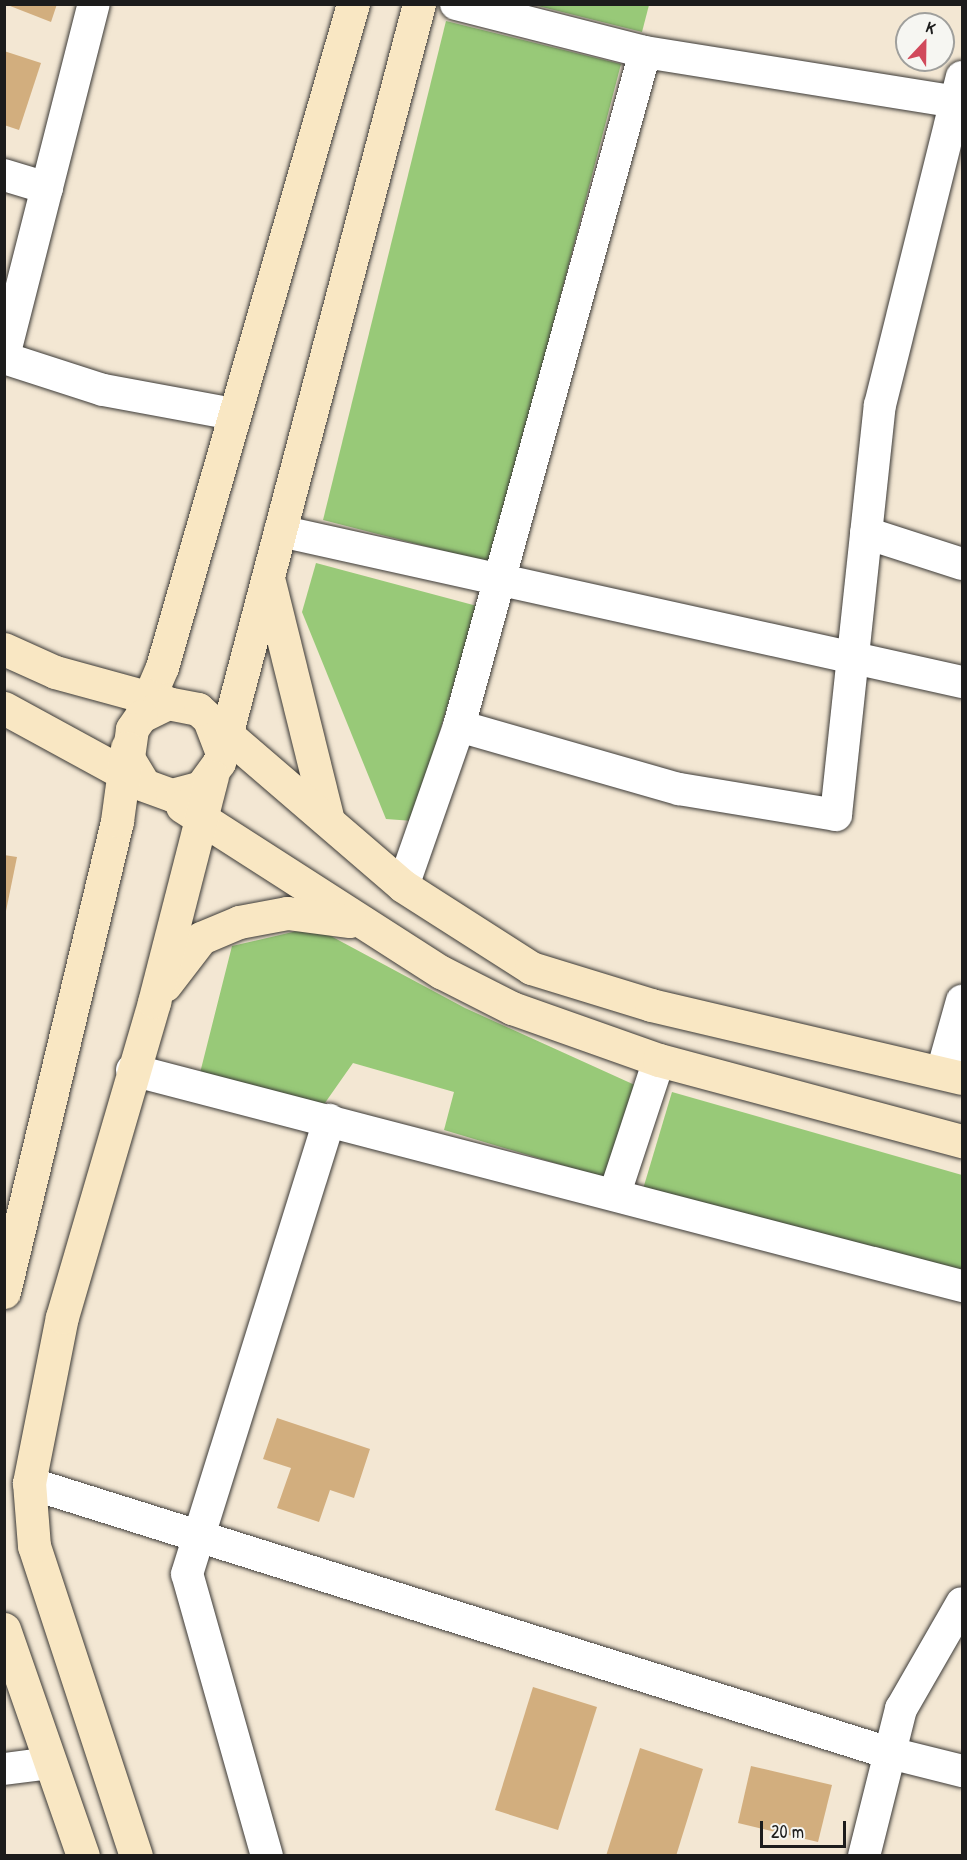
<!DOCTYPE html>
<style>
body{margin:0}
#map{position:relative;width:967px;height:1860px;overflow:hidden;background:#f3e7d3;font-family:"Patrick Hand",sans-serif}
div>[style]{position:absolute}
.green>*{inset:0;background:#98c978}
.building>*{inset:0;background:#d2ae7e}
.roads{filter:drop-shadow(0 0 2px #3c3a37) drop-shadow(0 0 2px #3c3a37)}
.street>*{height:32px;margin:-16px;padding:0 16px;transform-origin:16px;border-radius:16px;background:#fff}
.secondary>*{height:33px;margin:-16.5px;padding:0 16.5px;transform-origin:16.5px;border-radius:16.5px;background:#f9e7c3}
span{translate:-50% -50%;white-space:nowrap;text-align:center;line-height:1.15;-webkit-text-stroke:6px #f6f6f2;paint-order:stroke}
.frame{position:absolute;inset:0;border:6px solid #1c1c1c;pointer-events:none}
.north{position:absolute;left:895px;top:12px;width:60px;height:60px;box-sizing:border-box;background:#f6f6f2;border:2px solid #9f9f9c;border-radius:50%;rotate:22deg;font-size:16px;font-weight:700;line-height:24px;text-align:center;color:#1c1c1c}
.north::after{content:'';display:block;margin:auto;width:21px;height:27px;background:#d1495b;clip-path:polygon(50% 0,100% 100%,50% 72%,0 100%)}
.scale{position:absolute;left:760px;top:1821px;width:86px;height:27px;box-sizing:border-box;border:3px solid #1c1c1c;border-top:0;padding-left:8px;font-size:18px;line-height:21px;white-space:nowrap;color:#1c1c1c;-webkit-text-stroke:4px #f6f6f2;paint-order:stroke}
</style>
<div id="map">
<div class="green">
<div style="clip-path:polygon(534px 5px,649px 5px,642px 32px)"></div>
<div style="clip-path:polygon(446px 21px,621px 64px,491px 563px,323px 520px)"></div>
<div style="clip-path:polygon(316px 563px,477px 606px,413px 821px,386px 819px,302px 612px)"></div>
<div style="clip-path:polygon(314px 927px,465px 1008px,637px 1086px,605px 1178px,444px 1130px,454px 1092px,353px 1063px,320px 1110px,200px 1073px,232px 946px)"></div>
<div style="clip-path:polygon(672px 1092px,962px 1175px,962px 1275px,643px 1189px)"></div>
</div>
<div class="building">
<div style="clip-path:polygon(5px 4px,57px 4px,51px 22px)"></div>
<div style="clip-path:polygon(4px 51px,41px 63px,19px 130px,4px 125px)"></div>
<div style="clip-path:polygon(4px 855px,17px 857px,6px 911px,4px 911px)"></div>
<div style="clip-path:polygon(277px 1418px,370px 1449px,354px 1498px,330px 1490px,319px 1522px,277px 1508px,291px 1468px,263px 1459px)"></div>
<div style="clip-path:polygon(533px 1687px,597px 1707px,558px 1830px,495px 1810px)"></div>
<div style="clip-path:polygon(640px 1748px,703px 1769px,676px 1856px,606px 1856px)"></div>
<div style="clip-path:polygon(751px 1766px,832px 1785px,818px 1842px,738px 1823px)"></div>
</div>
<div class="roads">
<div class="street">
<div style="left:456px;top:4px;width:195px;rotate:14.3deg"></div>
<div style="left:645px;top:52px;width:315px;rotate:9.1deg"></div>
<div style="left:4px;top:175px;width:45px;rotate:16.8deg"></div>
<div style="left:4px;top:356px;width:363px;rotate:-75.7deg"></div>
<div style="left:4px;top:358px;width:104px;rotate:17.9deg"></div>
<div style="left:103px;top:390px;width:133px;rotate:10.4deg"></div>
<div style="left:280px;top:531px;width:699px;rotate:12.48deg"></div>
<div style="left:866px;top:533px;width:101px;rotate:17.9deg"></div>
<div style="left:459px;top:726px;width:229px;rotate:16deg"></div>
<div style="left:679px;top:789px;width:159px;rotate:9.4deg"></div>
<div style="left:836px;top:815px;width:412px;rotate:-83.9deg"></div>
<div style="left:880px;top:405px;width:338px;rotate:-76deg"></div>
<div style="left:403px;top:886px;width:170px;rotate:-70.7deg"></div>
<div style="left:459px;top:726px;width:699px;rotate:-74.57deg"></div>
<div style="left:132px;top:1070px;width:858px;rotate:14.59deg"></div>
<div style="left:942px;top:1072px;width:74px;rotate:-74.3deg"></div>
<div style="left:615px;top:1193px;width:140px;rotate:-71.7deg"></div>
<div style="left:29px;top:1483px;width:898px;rotate:17.43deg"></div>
<div style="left:886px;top:1752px;width:78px;rotate:14deg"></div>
<div style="left:4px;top:1769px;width:46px;rotate:-7.4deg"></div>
<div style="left:267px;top:1856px;width:293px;rotate:-105.8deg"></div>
<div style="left:187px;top:1574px;width:476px;rotate:-72.6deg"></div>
<div style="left:864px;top:1856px;width:152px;rotate:-75.9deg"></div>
<div style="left:901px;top:1709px;width:122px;rotate:-60.1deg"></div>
</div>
<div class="secondary">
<div style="left:269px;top:582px;width:241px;rotate:76.1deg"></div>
<div style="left:4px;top:649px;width:56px;rotate:24.3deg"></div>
<div style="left:55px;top:672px;width:117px;rotate:15.3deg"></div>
<div style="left:4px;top:708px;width:155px;rotate:28.6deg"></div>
<div style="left:141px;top:716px;width:53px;rotate:-66.8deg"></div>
<div style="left:162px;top:667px;width:690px;rotate:-73.93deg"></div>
<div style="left:209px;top:719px;width:256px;rotate:40.7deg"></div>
<div style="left:403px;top:886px;width:152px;rotate:32.6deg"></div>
<div style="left:531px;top:968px;width:126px;rotate:17.1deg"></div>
<div style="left:651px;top:1005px;width:319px;rotate:13.2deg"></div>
<div style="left:220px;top:748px;width:31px;rotate:-111deg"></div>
<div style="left:209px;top:719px;width:15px;rotate:-138deg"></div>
<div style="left:198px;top:709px;width:31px;rotate:-169deg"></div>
<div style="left:168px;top:703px;width:30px;rotate:154deg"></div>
<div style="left:141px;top:716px;width:16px;rotate:125deg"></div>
<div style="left:132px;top:729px;width:29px;rotate:98deg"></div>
<div style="left:128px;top:758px;width:31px;rotate:59deg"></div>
<div style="left:144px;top:785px;width:30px;rotate:20deg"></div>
<div style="left:172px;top:795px;width:30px;rotate:-15deg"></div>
<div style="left:201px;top:787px;width:31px;rotate:-54deg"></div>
<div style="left:219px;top:762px;width:784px;rotate:-75.22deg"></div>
<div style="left:182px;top:806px;width:308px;rotate:32.7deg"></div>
<div style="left:441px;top:972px;width:80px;rotate:26.9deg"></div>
<div style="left:512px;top:1008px;width:156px;rotate:19.5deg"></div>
<div style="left:659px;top:1060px;width:314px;rotate:15deg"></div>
<div style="left:165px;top:985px;width:59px;rotate:-52.5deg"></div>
<div style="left:201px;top:938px;width:41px;rotate:-22.8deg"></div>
<div style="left:239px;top:922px;width:49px;rotate:-10.6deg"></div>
<div style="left:287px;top:913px;width:63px;rotate:7.4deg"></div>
<div style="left:4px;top:1292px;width:484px;rotate:-76.5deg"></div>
<div style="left:117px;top:821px;width:74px;rotate:-82.2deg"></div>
<div style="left:4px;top:1629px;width:240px;rotate:70.8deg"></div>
<div style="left:136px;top:1856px;width:326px;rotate:-108.2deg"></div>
<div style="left:34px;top:1546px;width:63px;rotate:-94.5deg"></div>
<div style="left:29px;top:1483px;width:169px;rotate:-78.8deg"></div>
<div style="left:62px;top:1317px;width:328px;rotate:-73.7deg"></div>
<div style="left:154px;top:1002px;width:233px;rotate:-75.6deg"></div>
</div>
</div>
<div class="frame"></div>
<div class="north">K</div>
<div class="scale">20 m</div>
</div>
